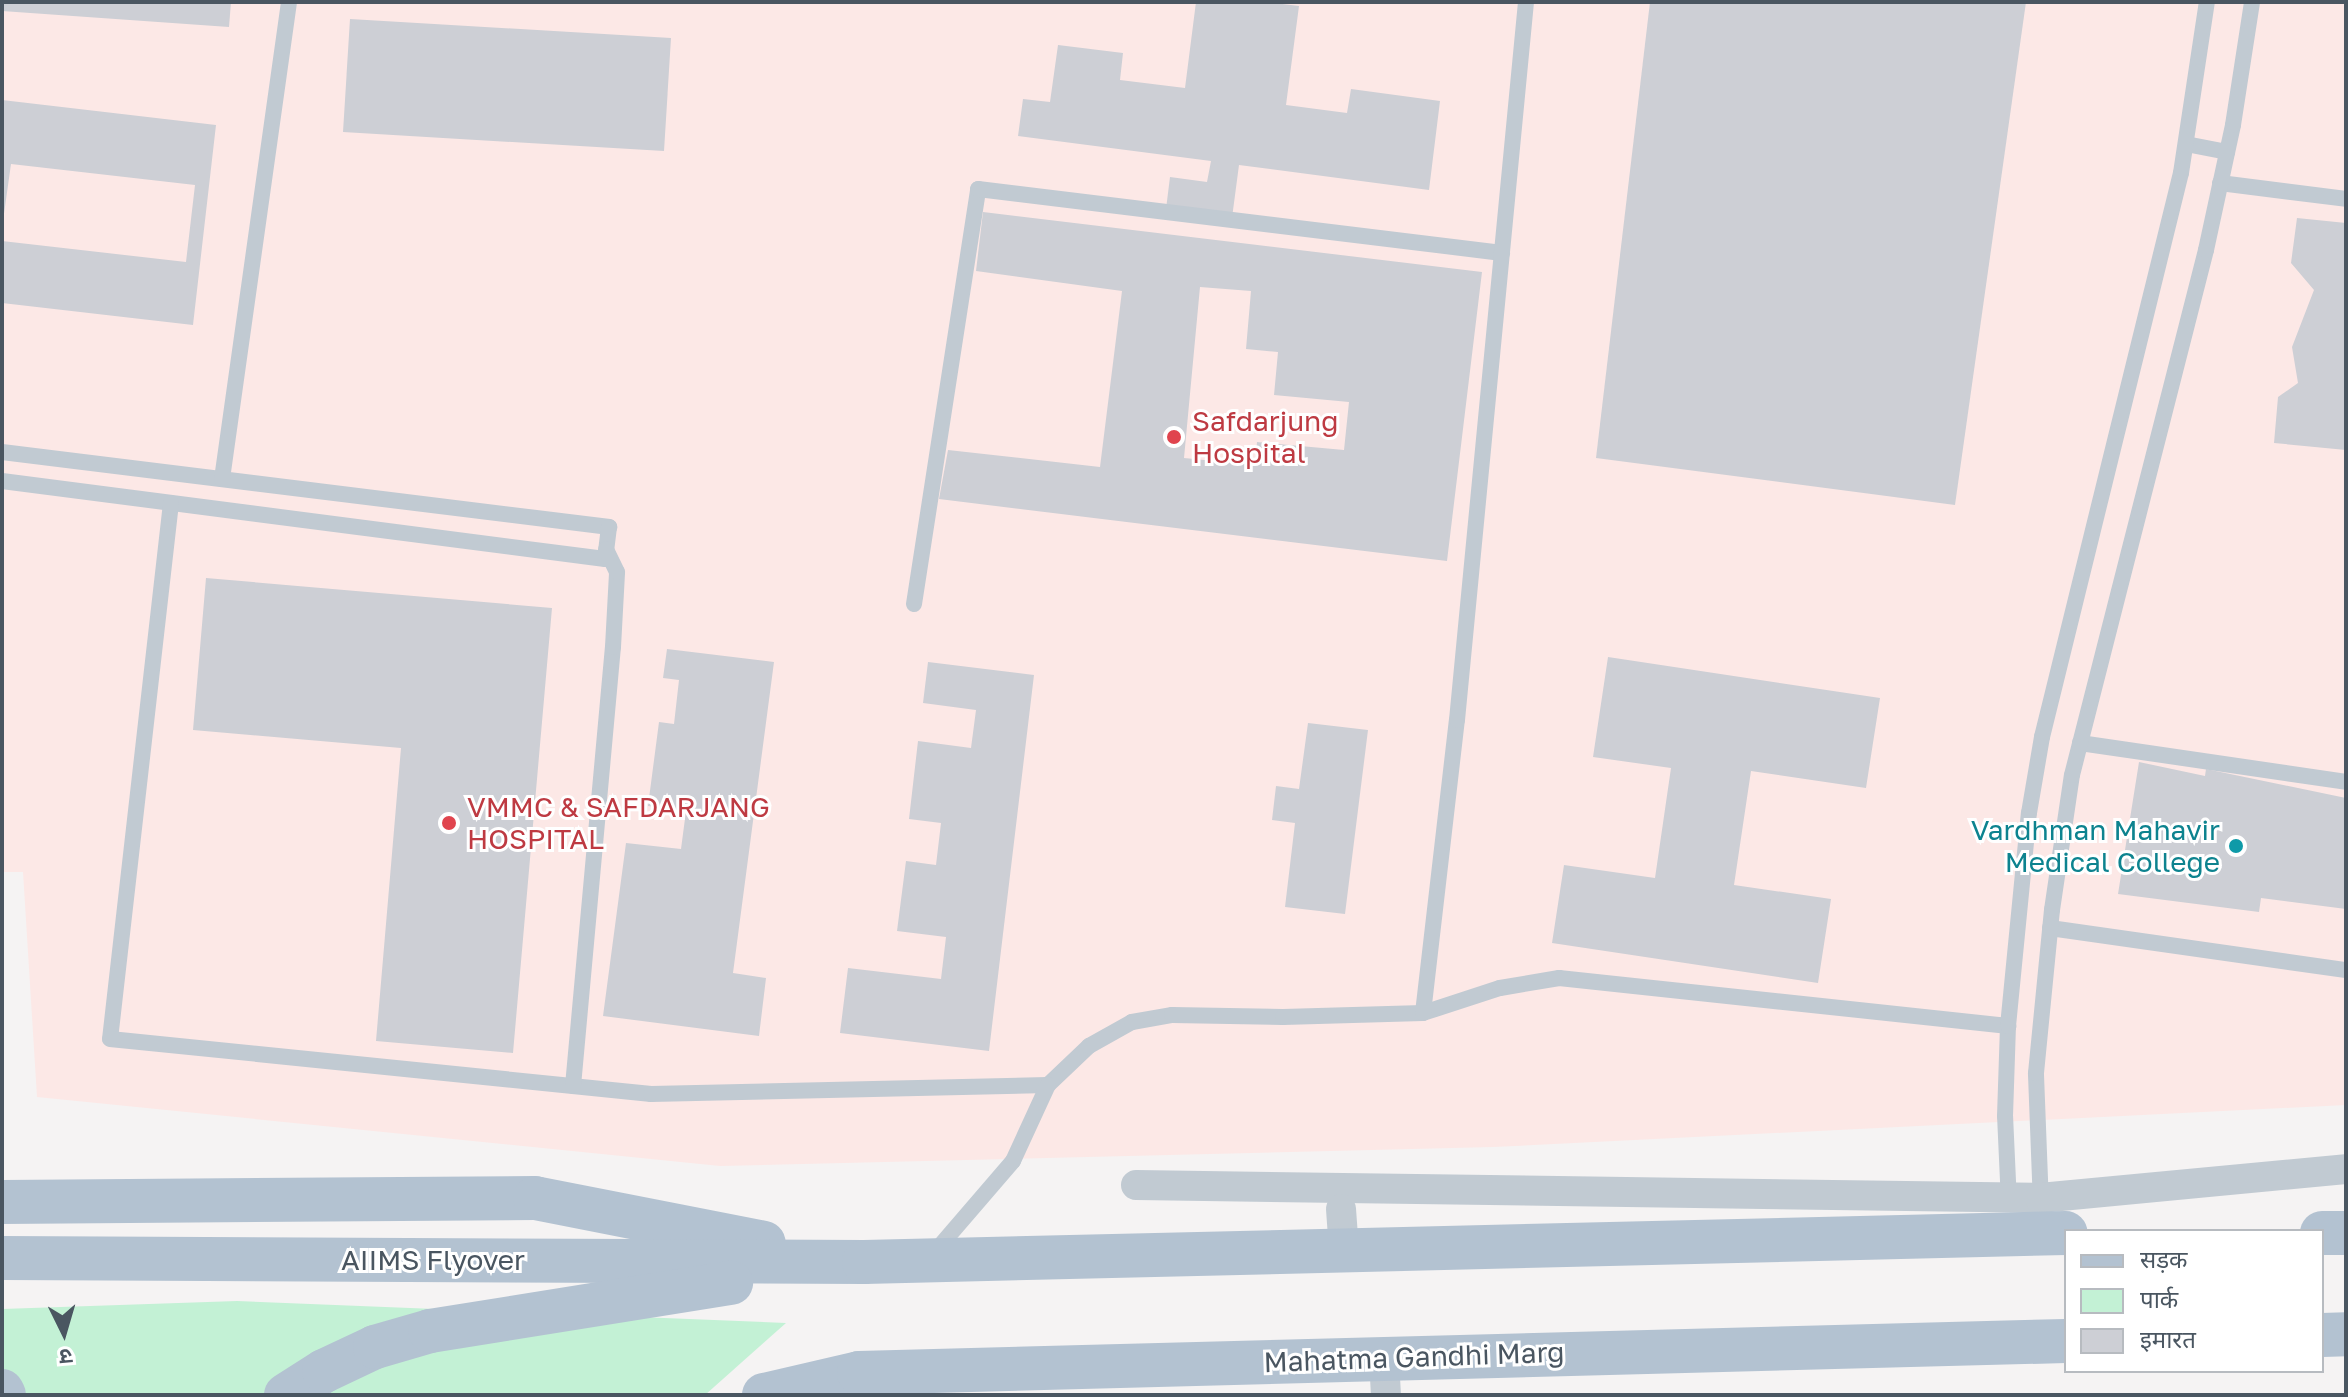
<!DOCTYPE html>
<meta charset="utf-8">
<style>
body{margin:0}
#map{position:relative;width:2348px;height:1397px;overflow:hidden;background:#f5f3f3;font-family:"Golos Text","Noto Sans Devanagari",sans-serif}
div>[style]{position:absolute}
.medical>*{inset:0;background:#fce8e6}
.green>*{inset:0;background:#c3f1d5}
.building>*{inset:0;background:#cdcfd5}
.lane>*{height:16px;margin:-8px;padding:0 8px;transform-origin:8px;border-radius:8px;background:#c1cad2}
.street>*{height:30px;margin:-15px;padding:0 15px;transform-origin:15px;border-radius:15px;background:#c1cad2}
.primary>*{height:44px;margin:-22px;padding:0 22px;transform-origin:22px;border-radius:22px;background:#b3c2d1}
.dots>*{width:22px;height:22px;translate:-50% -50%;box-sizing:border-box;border:4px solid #fff;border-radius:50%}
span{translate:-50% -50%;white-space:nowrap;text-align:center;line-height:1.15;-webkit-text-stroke:6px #fff;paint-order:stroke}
.health-label{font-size:28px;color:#be3a42}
.left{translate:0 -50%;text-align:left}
.culture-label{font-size:28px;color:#0d838f}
.right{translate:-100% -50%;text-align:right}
.street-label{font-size:28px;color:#4a5661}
.frame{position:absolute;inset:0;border:4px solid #4a5661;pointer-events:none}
.legend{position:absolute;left:2064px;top:1229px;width:260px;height:144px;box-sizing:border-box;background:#fff;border:2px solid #b7bbc0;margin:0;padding:10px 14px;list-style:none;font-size:24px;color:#4a5661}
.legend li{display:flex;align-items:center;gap:16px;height:40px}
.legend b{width:40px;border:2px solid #b7bbc0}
.north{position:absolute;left:24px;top:1293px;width:80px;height:80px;-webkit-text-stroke:6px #fff;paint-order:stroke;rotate:175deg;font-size:22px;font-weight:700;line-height:32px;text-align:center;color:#4a5661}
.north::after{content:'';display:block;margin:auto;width:28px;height:36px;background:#4a5661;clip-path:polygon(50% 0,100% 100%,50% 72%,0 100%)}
</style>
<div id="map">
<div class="medical">
<div style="clip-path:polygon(2px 2px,2346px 2px,2346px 1105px,1493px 1147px,720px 1166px,37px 1097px,23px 872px,2px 872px)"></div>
</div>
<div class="green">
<div style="clip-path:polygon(237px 1301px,786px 1323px,705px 1395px,2px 1395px,2px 1309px)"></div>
</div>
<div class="building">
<div style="clip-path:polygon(2px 2px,231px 2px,229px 27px,2px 11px)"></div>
<div style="clip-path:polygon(1196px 2px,1265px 2px,1299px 6px,1286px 105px,1347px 113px,1351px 89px,1440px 101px,1429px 190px,1239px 165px,1232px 218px,1166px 209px,1170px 177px,1207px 182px,1211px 161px,1018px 136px,1023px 99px,1050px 102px,1058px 45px,1123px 53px,1120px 80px,1185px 88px)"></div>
<div style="clip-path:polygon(1650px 2px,2026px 2px,1955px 505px,1596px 458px)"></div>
<div style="clip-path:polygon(350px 19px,671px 38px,664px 151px,343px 132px)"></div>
<div style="clip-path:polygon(2px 100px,216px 125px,193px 325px,2px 303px,2px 241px,186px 262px,195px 185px,11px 164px,2px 228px)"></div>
<div style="clip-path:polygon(evenodd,983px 212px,1482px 272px,1447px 561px,939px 499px,948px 450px,1100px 467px,1122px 291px,976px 271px,983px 212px,1200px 287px,1251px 291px,1246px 349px,1278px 352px,1274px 395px,1349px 402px,1344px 450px,1257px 442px,1255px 465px,1184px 458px,1200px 287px)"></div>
<div style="clip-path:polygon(2297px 218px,2346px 223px,2346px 450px,2274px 443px,2278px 397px,2298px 383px,2292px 347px,2314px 290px,2291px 263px)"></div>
<div style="clip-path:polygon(206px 578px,552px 608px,513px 1053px,376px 1041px,401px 748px,193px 730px)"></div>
<div style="clip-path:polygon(667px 649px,774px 662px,733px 973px,766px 978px,759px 1036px,603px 1016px,626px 843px,681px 849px,686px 811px,648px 806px,659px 722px,674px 724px,679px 680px,663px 678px)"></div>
<div style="clip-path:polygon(1608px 657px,1880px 698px,1866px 788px,1751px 771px,1734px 885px,1831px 899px,1818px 983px,1552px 943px,1564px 865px,1655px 878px,1671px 768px,1593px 757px)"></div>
<div style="clip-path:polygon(928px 662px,1034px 675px,989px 1051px,840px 1033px,848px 968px,941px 979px,946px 937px,897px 931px,906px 861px,936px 865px,941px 823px,909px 819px,918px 741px,971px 748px,976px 710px,923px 703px)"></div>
<div style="clip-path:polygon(1308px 723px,1368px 730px,1345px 914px,1285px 907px,1295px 823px,1272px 820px,1276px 786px,1299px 789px)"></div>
<div style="clip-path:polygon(2139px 762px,2205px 776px,2206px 769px,2346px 798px,2346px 909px,2261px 898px,2259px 912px,2118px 894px)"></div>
</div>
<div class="lane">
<div style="left:2186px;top:144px;width:42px;rotate:11deg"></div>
<div style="left:2220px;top:183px;width:127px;rotate:7.2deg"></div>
<div style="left:2px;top:452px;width:612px;rotate:7.04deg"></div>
<div style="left:609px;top:527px;width:32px;rotate:97deg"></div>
<div style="left:605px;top:559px;width:608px;rotate:-172.63deg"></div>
<div style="left:222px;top:479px;width:482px;rotate:-82deg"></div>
<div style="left:171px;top:503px;width:539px;rotate:96.49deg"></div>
<div style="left:110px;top:1039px;width:544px;rotate:5.8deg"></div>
<div style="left:651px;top:1094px;width:397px;rotate:-1.3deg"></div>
<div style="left:1048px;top:1085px;width:57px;rotate:-43.6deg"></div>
<div style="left:1089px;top:1046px;width:49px;rotate:-29.2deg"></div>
<div style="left:1132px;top:1022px;width:41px;rotate:-9.9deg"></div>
<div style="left:1172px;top:1015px;width:111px;rotate:1deg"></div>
<div style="left:1283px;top:1017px;width:140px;rotate:-1.6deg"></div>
<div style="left:1423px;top:1013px;width:81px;rotate:-18deg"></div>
<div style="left:1500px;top:988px;width:60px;rotate:-9.6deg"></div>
<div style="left:1559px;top:978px;width:452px;rotate:6.1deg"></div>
<div style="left:914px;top:604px;width:420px;rotate:-81.2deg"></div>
<div style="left:978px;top:189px;width:528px;rotate:6.96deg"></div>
<div style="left:2080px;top:743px;width:269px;rotate:8.3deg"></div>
<div style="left:2050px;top:928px;width:299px;rotate:8.1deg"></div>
<div style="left:1423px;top:1013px;width:295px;rotate:-83.4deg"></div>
<div style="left:1457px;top:720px;width:721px;rotate:-84.51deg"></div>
<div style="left:573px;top:1086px;width:441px;rotate:-84.8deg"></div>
<div style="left:613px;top:647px;width:75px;rotate:-86.9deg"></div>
<div style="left:617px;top:572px;width:25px;rotate:-116deg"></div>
<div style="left:2009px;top:1203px;width:87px;rotate:-92.6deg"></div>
<div style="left:2005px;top:1116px;width:90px;rotate:-88.1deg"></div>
<div style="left:2008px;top:1026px;width:214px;rotate:-84.4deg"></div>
<div style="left:2029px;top:813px;width:77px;rotate:-80.3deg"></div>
<div style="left:2042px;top:737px;width:581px;rotate:-76.16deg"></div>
<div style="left:2181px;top:173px;width:173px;rotate:-81.4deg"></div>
<div style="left:2041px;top:1205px;width:132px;rotate:-92.2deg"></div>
<div style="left:2036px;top:1073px;width:164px;rotate:-84.4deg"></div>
<div style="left:2052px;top:910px;width:136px;rotate:-81.6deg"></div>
<div style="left:2072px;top:775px;width:542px;rotate:-75.68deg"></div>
<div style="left:2206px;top:250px;width:128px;rotate:-77.8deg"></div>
<div style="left:2233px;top:125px;width:124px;rotate:-81.2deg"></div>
<div style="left:933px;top:1254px;width:123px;rotate:-49.3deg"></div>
<div style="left:1013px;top:1161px;width:84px;rotate:-65.3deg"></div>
</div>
<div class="street">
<div style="left:1136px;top:1185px;width:904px;rotate:0.82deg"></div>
<div style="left:2040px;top:1198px;width:307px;rotate:-5.4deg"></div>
<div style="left:1341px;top:1209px;width:42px;rotate:85.9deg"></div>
<div style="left:1384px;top:1358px;width:37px;rotate:87deg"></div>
</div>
<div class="primary">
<div style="left:2px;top:1202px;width:533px;rotate:-0.43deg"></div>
<div style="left:535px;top:1198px;width:233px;rotate:11.1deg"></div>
<div style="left:2322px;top:1233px;width:24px"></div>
<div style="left:2px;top:1258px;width:862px;rotate:0.27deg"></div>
<div style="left:864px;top:1262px;width:1202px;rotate:-1.38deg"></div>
<div style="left:2322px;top:1335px;width:24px;rotate:-2deg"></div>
<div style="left:2px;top:1391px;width:4px;rotate:63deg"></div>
<div style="left:286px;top:1395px;width:45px;rotate:-32.3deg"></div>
<div style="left:324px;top:1371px;width:56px;rotate:-25.2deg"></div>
<div style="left:375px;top:1347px;width:57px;rotate:-16.2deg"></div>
<div style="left:430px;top:1331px;width:305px;rotate:-9.1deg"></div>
<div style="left:764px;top:1395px;width:98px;rotate:-13deg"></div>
<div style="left:859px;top:1373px;width:1207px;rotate:-1.52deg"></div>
</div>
<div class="dots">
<div style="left:1174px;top:437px;background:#e0444e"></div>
<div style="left:449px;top:823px;background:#e0444e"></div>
<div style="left:2236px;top:846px;background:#0f9aa8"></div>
</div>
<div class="health-label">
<span class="left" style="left:1192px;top:437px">Safdarjung<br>Hospital</span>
<span class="left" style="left:467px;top:823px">VMMC &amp; SAFDARJANG<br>HOSPITAL</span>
</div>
<div class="culture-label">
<span class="right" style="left:2220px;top:846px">Vardhman Mahavir<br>Medical College</span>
</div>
<div class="street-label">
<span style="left:433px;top:1260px">AIIMS Flyover</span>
<span style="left:1414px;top:1357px;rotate:-2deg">Mahatma Gandhi Marg</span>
</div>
<div class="frame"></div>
<ul class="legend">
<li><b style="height:10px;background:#b3c2d1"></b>सड़क</li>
<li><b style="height:22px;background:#c3f1d5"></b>पार्क</li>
<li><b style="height:22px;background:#cdcfd5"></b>इमारत</li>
</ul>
<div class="north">उ</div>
</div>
